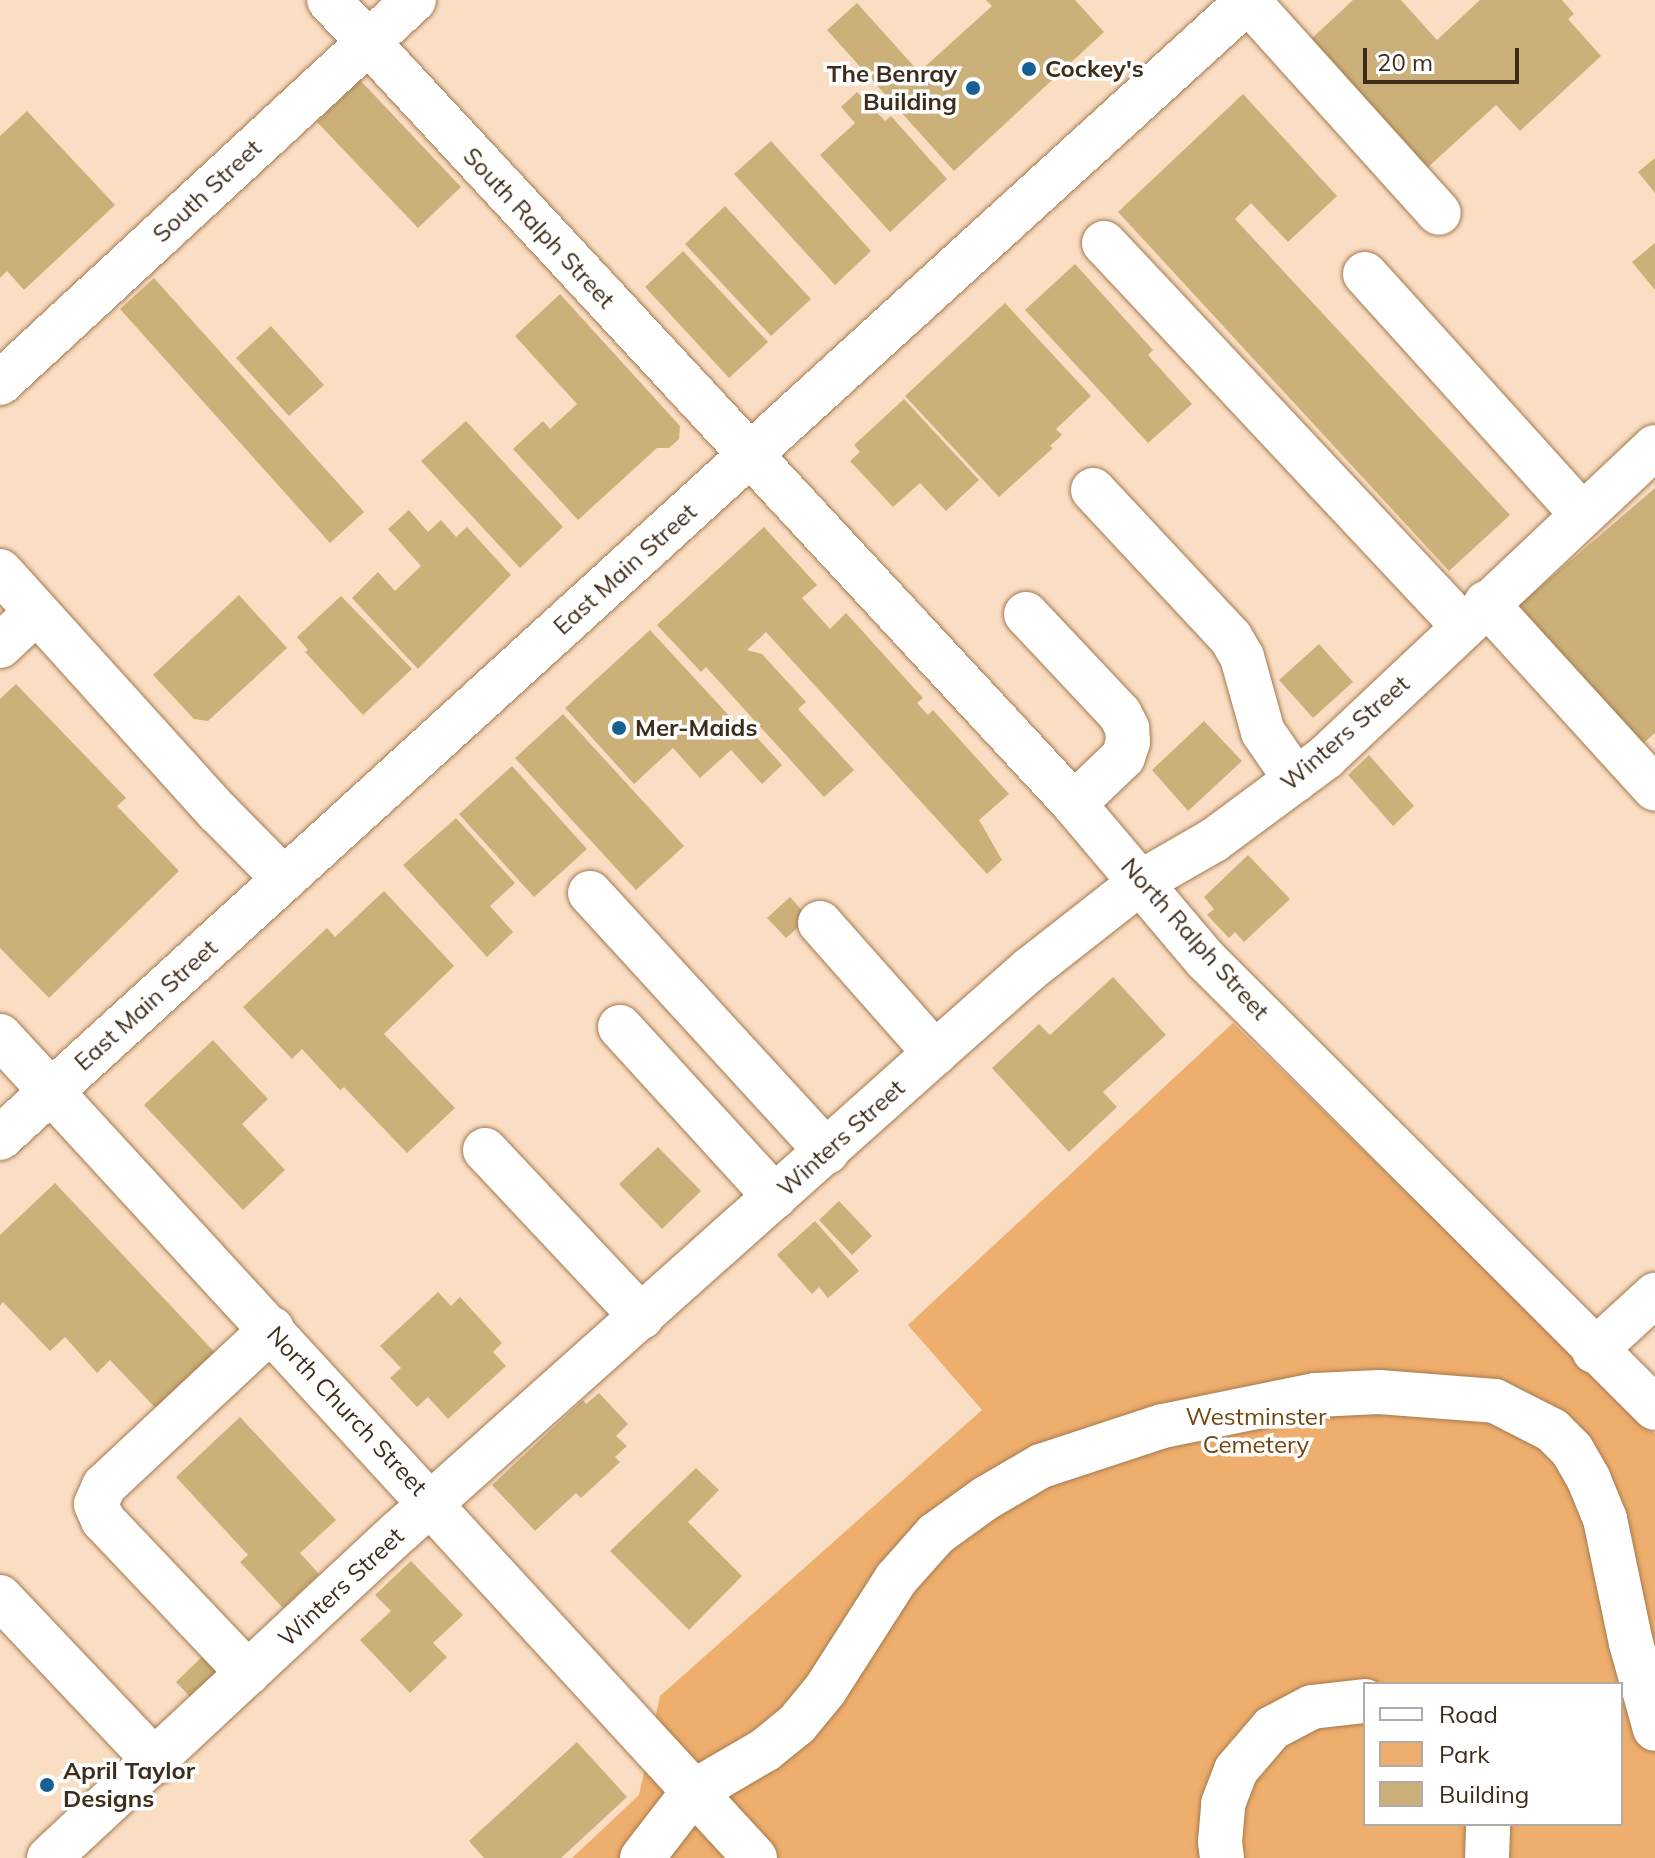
<!DOCTYPE html>
<style>
body{margin:0}
#map{position:relative;width:1655px;height:1858px;overflow:hidden;background:#fadec3;font-family:Mulish,sans-serif}
div>[style]{position:absolute}
.green>*{inset:0;background:#eeae6d}
.building>*{inset:0;background:#cbb179}
.roads{filter:drop-shadow(0 0 2px #a47a4f) drop-shadow(0 0 2px #a47a4f)}
.minor>*{height:44px;margin:-22px;padding:0 22px;transform-origin:22px;border-radius:22px;background:#fff}
.major>*{height:44px;margin:-22px;padding:0 22px;transform-origin:22px;border-radius:22px;background:#fff}
.dots>*{width:22px;height:22px;translate:-50% -50%;box-sizing:border-box;border:4px solid #fff;border-radius:50%}
span{translate:-50% -50%;white-space:nowrap;text-align:center;line-height:1.15;-webkit-text-stroke:7px #fff;paint-order:stroke}
.poi-label{font-size:24px;color:#3f2d1b;font-weight:700}
.left{translate:0 -50%;text-align:left}
.right{translate:-100% -50%;text-align:right}
.street-label{font-size:24px;color:#3f2d1b}
.park-label{font-size:24px;color:#73460f}
.legend{position:absolute;left:1363px;top:1682px;width:260px;height:144px;box-sizing:border-box;background:#fff;border:2px solid #b2aba4;margin:0;padding:10px 14px;list-style:none;font-size:24px;color:#3f2d1b}
.legend li{display:flex;align-items:center;gap:16px;height:40px}
.legend b{width:40px;border:2px solid #b2aba4}
.scale{position:absolute;left:1363px;top:48px;width:156px;height:36px;box-sizing:border-box;border:4px solid #3f2d1b;border-top:0;padding-left:10px;font-size:24px;line-height:28px;white-space:nowrap;color:#3f2d1b;-webkit-text-stroke:6px #fff;paint-order:stroke}
</style>
<div id="map">
<div class="green">
<div style="clip-path:polygon(evenodd,1233px 1023px,1655px 1434px,1655px 1858px,572px 1858px,639px 1795px,660px 1696px,982px 1410px,908px 1325px,1233px 1023px,1365px 1684px,1621px 1684px,1621px 1824px,1365px 1824px,1365px 1684px)"></div>
</div>
<div class="building">
<div style="clip-path:polygon(986px 0,1075px 0,1104px 32px,954px 171px,827px 30px,857px 3px,919px 72px,992px 6px)"></div>
<div style="clip-path:polygon(1353px 0,1401px 0,1437px 40px,1480px 0,1562px 0,1574px 14px,1568px 19px,1601px 56px,1520px 131px,1496px 105px,1426px 169px,1309px 41px)"></div>
<div style="clip-path:polygon(360px 80px,461px 187px,418px 228px,317px 122px)"></div>
<div style="clip-path:polygon(857px 92px,885px 121px,891px 116px,947px 179px,890px 232px,820px 155px,855px 123px,841px 107px)"></div>
<div style="clip-path:polygon(1243px 94px,1337px 196px,1288px 242px,1251px 203px,1235px 219px,1510px 515px,1449px 571px,1118px 212px)"></div>
<div style="clip-path:polygon(27px 111px,115px 205px,24px 290px,7px 271px,0 278px,0 136px)"></div>
<div style="clip-path:polygon(771px 141px,871px 251px,835px 285px,734px 174px)"></div>
<div style="clip-path:polygon(1655px 158px,1655px 193px,1638px 172px)"></div>
<div style="clip-path:polygon(725px 206px,811px 299px,771px 336px,685px 244px)"></div>
<div style="clip-path:polygon(1655px 243px,1655px 290px,1632px 262px)"></div>
<div style="clip-path:polygon(683px 251px,768px 342px,729px 378px,645px 287px)"></div>
<div style="clip-path:polygon(1075px 264px,1153px 350px,1148px 355px,1192px 404px,1148px 443px,1025px 310px)"></div>
<div style="clip-path:polygon(154px 278px,364px 512px,330px 543px,120px 309px)"></div>
<div style="clip-path:polygon(560px 294px,680px 426px,679px 439px,669px 448px,657px 448px,578px 520px,513px 449px,543px 421px,550px 429px,577px 404px,515px 336px)"></div>
<div style="clip-path:polygon(1005px 303px,1091px 396px,1056px 429px,1062px 435px,1050px 446px,1053px 448px,999px 497px,905px 396px)"></div>
<div style="clip-path:polygon(271px 326px,324px 385px,289px 416px,236px 358px)"></div>
<div style="clip-path:polygon(904px 399px,979px 480px,946px 511px,920px 483px,893px 507px,850px 461px,860px 452px,854px 445px)"></div>
<div style="clip-path:polygon(466px 421px,563px 527px,520px 568px,421px 461px)"></div>
<div style="clip-path:polygon(1655px 488px,1655px 733px,1640px 746px,1519px 605px)"></div>
<div style="clip-path:polygon(409px 510px,428px 532px,441px 520px,456px 537px,467px 527px,511px 575px,418px 669px,352px 598px,378px 572px,395px 591px,421px 566px,388px 529px)"></div>
<div style="clip-path:polygon(764px 527px,817px 585px,802px 598px,830px 629px,846px 613px,923px 698px,917px 703px,928px 715px,933px 710px,1009px 794px,979px 820px,1002px 860px,987px 874px,766px 632px,747px 650px,762px 654px,806px 702px,798px 709px,854px 770px,824px 797px,706px 667px,701px 672px,657px 625px)"></div>
<div style="clip-path:polygon(239px 595px,287px 648px,208px 721px,194px 719px,153px 675px)"></div>
<div style="clip-path:polygon(341px 596px,412px 669px,363px 715px,305px 652px,308px 650px,297px 637px)"></div>
<div style="clip-path:polygon(650px 630px,747px 735px,751px 731px,782px 765px,762px 784px,731px 750px,700px 778px,673px 748px,634px 784px,565px 708px)"></div>
<div style="clip-path:polygon(1319px 644px,1353px 682px,1313px 718px,1279px 680px)"></div>
<div style="clip-path:polygon(16px 684px,126px 798px,117px 806px,179px 871px,49px 998px,0 948px,0 699px)"></div>
<div style="clip-path:polygon(563px 714px,684px 846px,636px 890px,515px 758px)"></div>
<div style="clip-path:polygon(1204px 721px,1242px 761px,1188px 811px,1152px 770px)"></div>
<div style="clip-path:polygon(1369px 755px,1414px 806px,1393px 826px,1348px 775px)"></div>
<div style="clip-path:polygon(512px 766px,587px 849px,534px 897px,459px 814px)"></div>
<div style="clip-path:polygon(456px 818px,515px 883px,490px 906px,513px 932px,487px 957px,403px 865px)"></div>
<div style="clip-path:polygon(1248px 855px,1290px 899px,1244px 942px,1235px 932px,1229px 938px,1207px 915px,1214px 909px,1204px 897px)"></div>
<div style="clip-path:polygon(384px 891px,454px 966px,384px 1034px,455px 1108px,407px 1153px,344px 1087px,340px 1090px,302px 1049px,292px 1059px,243px 1007px,327px 928px,335px 937px)"></div>
<div style="clip-path:polygon(790px 897px,809px 918px,786px 938px,767px 918px)"></div>
<div style="clip-path:polygon(1113px 977px,1166px 1035px,1103px 1092px,1117px 1107px,1069px 1152px,992px 1068px,1039px 1024px,1050px 1035px)"></div>
<div style="clip-path:polygon(213px 1040px,268px 1099px,242px 1124px,285px 1170px,243px 1210px,144px 1105px)"></div>
<div style="clip-path:polygon(658px 1147px,701px 1191px,662px 1229px,619px 1184px)"></div>
<div style="clip-path:polygon(55px 1183px,221px 1359px,162px 1415px,110px 1360px,97px 1373px,65px 1337px,50px 1351px,3px 1302px,0 1306px,0 1235px)"></div>
<div style="clip-path:polygon(839px 1201px,872px 1236px,852px 1255px,819px 1220px)"></div>
<div style="clip-path:polygon(815px 1221px,859px 1271px,828px 1298px,819px 1287px,812px 1294px,777px 1255px)"></div>
<div style="clip-path:polygon(438px 1292px,451px 1306px,460px 1297px,502px 1343px,493px 1352px,506px 1366px,448px 1419px,428px 1397px,417px 1407px,390px 1378px,401px 1368px,380px 1346px)"></div>
<div style="clip-path:polygon(599px 1393px,628px 1424px,616px 1436px,627px 1446px,615px 1457px,620px 1462px,581px 1498px,576px 1493px,535px 1531px,492px 1485px,583px 1400px,586px 1404px)"></div>
<div style="clip-path:polygon(240px 1417px,336px 1520px,300px 1553px,319px 1574px,283px 1608px,240px 1562px,248px 1555px,176px 1477px)"></div>
<div style="clip-path:polygon(696px 1468px,719px 1490px,688px 1522px,742px 1576px,689px 1630px,610px 1551px)"></div>
<div style="clip-path:polygon(411px 1561px,463px 1615px,433px 1643px,447px 1657px,410px 1693px,360px 1640px,391px 1611px,375px 1595px)"></div>
<div style="clip-path:polygon(205px 1654px,224px 1674px,195px 1702px,176px 1682px)"></div>
<div style="clip-path:polygon(577px 1742px,627px 1797px,561px 1858px,484px 1858px,469px 1841px)"></div>
</div>
<div class="roads">
<div class="minor">
<div style="left:329px;top:0;width:1096px;rotate:47.18deg"></div>
<div style="left:1074px;top:804px;width:204px;rotate:49.8deg"></div>
<div style="left:1206px;top:960px;width:634px;rotate:44.94deg"></div>
<div style="left:1248px;top:1px;width:285px;rotate:48deg"></div>
<div style="left:1104px;top:243px;width:525px;rotate:46.85deg"></div>
<div style="left:1365px;top:274px;width:324px;rotate:47.9deg"></div>
<div style="left:0;top:383px;width:564px;rotate:-42.77deg"></div>
<div style="left:1093px;top:490px;width:202px;rotate:47deg"></div>
<div style="left:1231px;top:638px;width:22px;rotate:60deg"></div>
<div style="left:1242px;top:657px;width:78px;rotate:74.4deg"></div>
<div style="left:1263px;top:732px;width:58px;rotate:55.5deg"></div>
<div style="left:0;top:571px;width:326px;rotate:47.9deg"></div>
<div style="left:219px;top:813px;width:93px;rotate:45.4deg"></div>
<div style="left:1486px;top:603px;width:251px;rotate:47.7deg"></div>
<div style="left:1026px;top:614px;width:137px;rotate:46.8deg"></div>
<div style="left:1120px;top:714px;width:16px;rotate:63deg"></div>
<div style="left:1127px;top:728px;width:14px;rotate:86deg"></div>
<div style="left:1128px;top:742px;width:16px;rotate:108deg"></div>
<div style="left:1123px;top:757px;width:68px;rotate:136.2deg"></div>
<div style="left:0;top:646px;width:50px;rotate:-43.4deg"></div>
<div style="left:590px;top:893px;width:351px;rotate:47.5deg"></div>
<div style="left:820px;top:923px;width:174px;rotate:48.5deg"></div>
<div style="left:620px;top:1027px;width:230px;rotate:47.6deg"></div>
<div style="left:0;top:1036px;width:1116px;rotate:47.43deg"></div>
<div style="left:485px;top:1150px;width:229px;rotate:46.8deg"></div>
<div style="left:1594px;top:1351px;width:83px;rotate:-42.6deg"></div>
<div style="left:0;top:1597px;width:227px;rotate:46.6deg"></div>
<div style="left:248px;top:1673px;width:211px;rotate:-133.5deg"></div>
<div style="left:103px;top:1520px;width:17px;rotate:-114deg"></div>
<div style="left:96px;top:1504px;width:20px;rotate:-66deg"></div>
<div style="left:104px;top:1486px;width:230px;rotate:-43.1deg"></div>
<div style="left:49px;top:1858px;width:480px;rotate:-43deg"></div>
<div style="left:400px;top:1531px;width:717px;rotate:-41.78deg"></div>
<div style="left:935px;top:1053px;width:127px;rotate:-41.5deg"></div>
<div style="left:1030px;top:969px;width:141px;rotate:-38.1deg"></div>
<div style="left:1141px;top:882px;width:84px;rotate:-29.9deg"></div>
<div style="left:1214px;top:840px;width:139px;rotate:-36.5deg"></div>
<div style="left:1326px;top:757px;width:452px;rotate:-43.3deg"></div>
<div style="left:642px;top:1858px;width:83px;rotate:-52.3deg"></div>
<div style="left:693px;top:1792px;width:83px;rotate:-30.3deg"></div>
<div style="left:765px;top:1750px;width:41px;rotate:-39.1deg"></div>
<div style="left:797px;top:1724px;width:44px;rotate:-50.5deg"></div>
<div style="left:825px;top:1690px;width:132px;rotate:-57.4deg"></div>
<div style="left:896px;top:1579px;width:60px;rotate:-48.4deg"></div>
<div style="left:936px;top:1534px;width:62px;rotate:-35.8deg"></div>
<div style="left:986px;top:1498px;width:64px;rotate:-30.2deg"></div>
<div style="left:1041px;top:1466px;width:128px;rotate:-18.2deg"></div>
<div style="left:1163px;top:1426px;width:156px;rotate:-11.5deg"></div>
<div style="left:1316px;top:1395px;width:63px;rotate:-2.7deg"></div>
<div style="left:1379px;top:1392px;width:116px;rotate:4.4deg"></div>
<div style="left:1495px;top:1401px;width:64px;rotate:27deg"></div>
<div style="left:1552px;top:1430px;width:28px;rotate:45deg"></div>
<div style="left:1572px;top:1450px;width:34px;rotate:60deg"></div>
<div style="left:1589px;top:1480px;width:42px;rotate:67.7deg"></div>
<div style="left:1605px;top:1519px;width:127px;rotate:78.2deg"></div>
<div style="left:1631px;top:1643px;width:89px;rotate:74.4deg"></div>
<div style="left:1222px;top:1858px;width:16px;rotate:-97deg"></div>
<div style="left:1220px;top:1842px;width:38px;rotate:-85deg"></div>
<div style="left:1223px;top:1804px;width:36px;rotate:-69deg"></div>
<div style="left:1236px;top:1770px;width:55px;rotate:-49.4deg"></div>
<div style="left:1272px;top:1728px;width:45px;rotate:-27.7deg"></div>
<div style="left:1312px;top:1707px;width:53px;rotate:-6.5deg"></div>
<div style="left:1487px;top:1858px;width:34px;rotate:-88deg"></div>
</div>
<div class="major">
<div style="left:0;top:1138px;width:1690px;rotate:-42.34deg"></div>
</div>
</div>
<div class="dots">
<div style="left:1029px;top:69px;background:#186094"></div>
<div style="left:973px;top:88px;background:#186094"></div>
<div style="left:619px;top:728px;background:#186094"></div>
<div style="left:47px;top:1785px;background:#186094"></div>
</div>
<div class="poi-label">
<span class="left" style="left:1045px;top:69px">Cockey's</span>
<span class="right" style="left:957px;top:88px">The Benray<br>Building</span>
<span class="left" style="left:635px;top:728px">Mer-Maids</span>
<span class="left" style="left:63px;top:1785px">April Taylor<br>Designs</span>
</div>
<div class="street-label">
<span style="left:207px;top:191px;rotate:-43deg">South Street</span>
<span style="left:539px;top:228px;rotate:47deg">South Ralph Street</span>
<span style="left:625px;top:569px;rotate:-42deg">East Main Street</span>
<span style="left:1345px;top:733px;rotate:-41deg">Winters Street</span>
<span style="left:1195px;top:939px;rotate:48deg">North Ralph Street</span>
<span style="left:146px;top:1005px;rotate:-42deg">East Main Street</span>
<span style="left:841px;top:1138px;rotate:-42deg">Winters Street</span>
<span style="left:347px;top:1411px;rotate:47deg">North Church Street</span>
<span style="left:341px;top:1587px;rotate:-43deg">Winters Street</span>
</div>
<div class="park-label">
<span style="left:1256px;top:1431px">Westminster<br>Cemetery</span>
</div>
<ul class="legend">
<li><b style="height:10px;background:#fff"></b>Road</li>
<li><b style="height:22px;background:#eeae6d"></b>Park</li>
<li><b style="height:22px;background:#cbb179"></b>Building</li>
</ul>
<div class="scale">20 m</div>
</div>
